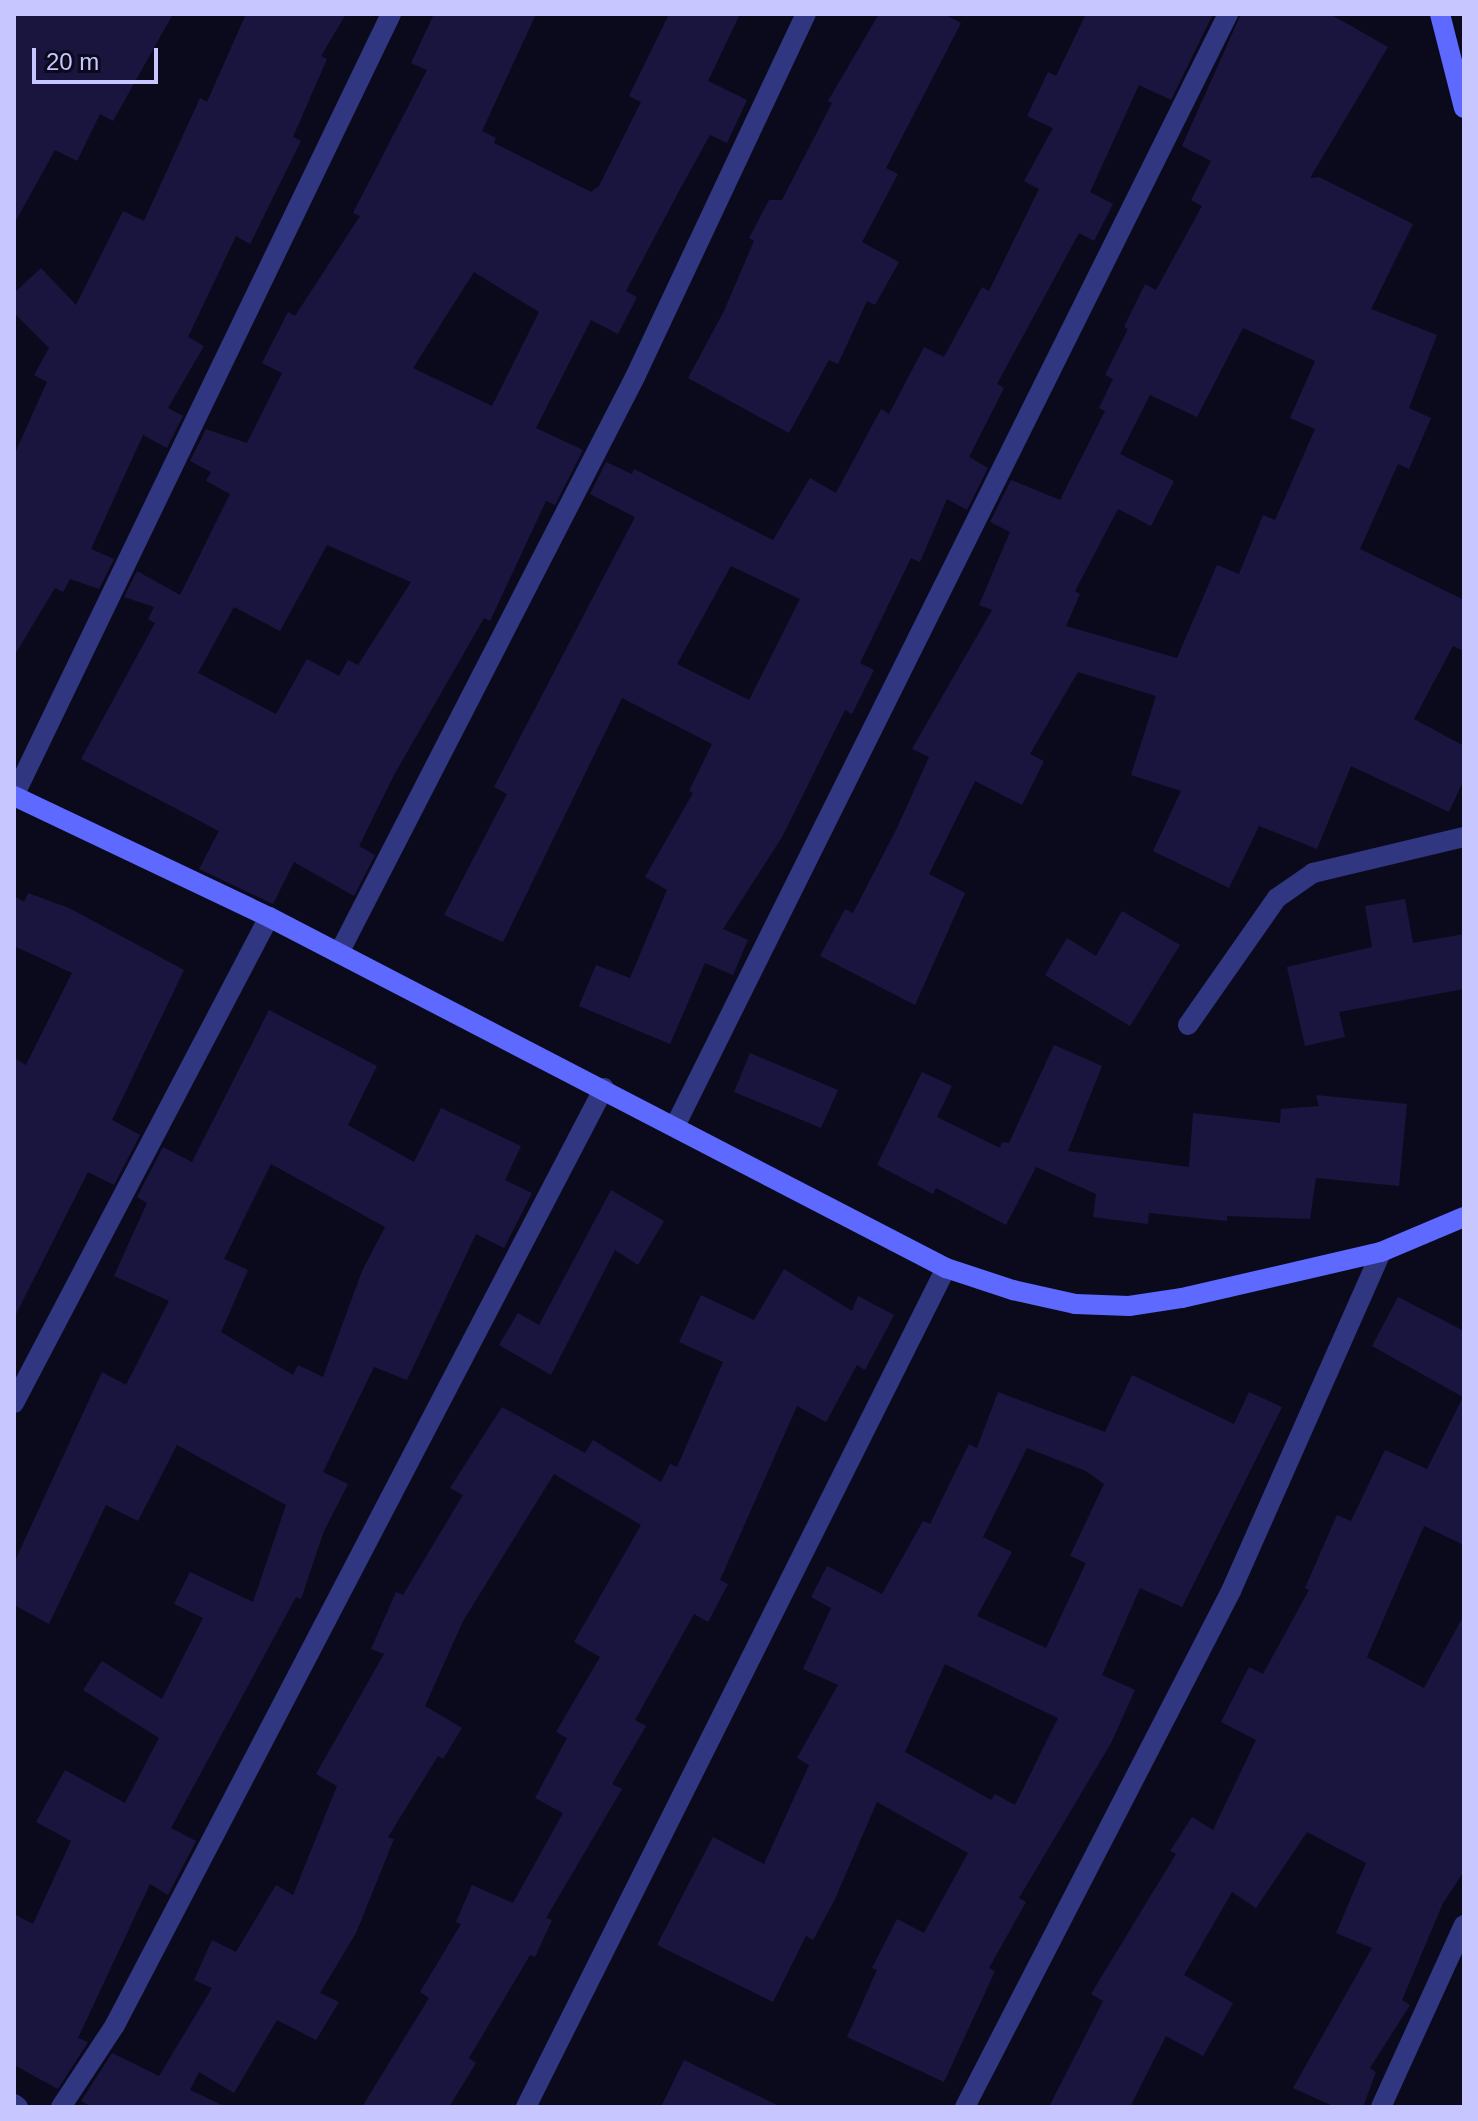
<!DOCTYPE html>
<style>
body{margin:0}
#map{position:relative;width:1478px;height:2121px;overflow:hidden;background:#0b0a1d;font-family:Arial,sans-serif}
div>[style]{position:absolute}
.building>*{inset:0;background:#19153f}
.minor>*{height:20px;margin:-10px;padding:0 10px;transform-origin:10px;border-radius:10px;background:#313680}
.secondary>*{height:20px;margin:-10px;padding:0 10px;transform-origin:10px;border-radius:10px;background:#5d69ff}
span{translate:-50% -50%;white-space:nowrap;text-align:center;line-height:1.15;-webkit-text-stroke:6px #0b0a1d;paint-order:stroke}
.frame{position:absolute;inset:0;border:16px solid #c7c6ff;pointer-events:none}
.scale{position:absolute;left:32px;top:48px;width:126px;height:36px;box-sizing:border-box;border:4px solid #c7c6ff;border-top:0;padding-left:10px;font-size:24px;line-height:28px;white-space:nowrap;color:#c7c6ff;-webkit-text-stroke:6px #0b0a1d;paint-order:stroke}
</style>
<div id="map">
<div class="building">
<div style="clip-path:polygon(14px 14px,173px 14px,113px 121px,100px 114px,77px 161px,55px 150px,14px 224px)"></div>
<div style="clip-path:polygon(246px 14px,346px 14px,321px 56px,327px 59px,293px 137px,301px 141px,250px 244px,236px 236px,188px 337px,204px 346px,168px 408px,183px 416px,167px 448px,143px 435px,91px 549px,114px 559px,99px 589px,70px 579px,63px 592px,55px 588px,14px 656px,14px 455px,47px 382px,34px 375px,49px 348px,14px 313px,14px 293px,41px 268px,76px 305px,123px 211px,144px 221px,200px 98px,207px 102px)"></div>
<div style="clip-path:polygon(evenodd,434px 14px,536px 14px,482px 131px,496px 138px,494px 143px,591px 192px,599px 186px,641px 102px,629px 96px,669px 14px,740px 14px,708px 81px,747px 100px,727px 143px,710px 135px,679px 191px,626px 291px,637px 297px,618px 334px,591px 320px,536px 428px,583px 450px,555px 505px,546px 501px,490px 621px,484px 618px,394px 775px,359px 846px,375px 855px,354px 896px,294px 862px,273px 904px,199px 869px,219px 831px,81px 759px,155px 623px,148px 619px,154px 607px,124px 597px,137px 571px,180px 595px,230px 494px,206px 481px,211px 472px,190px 461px,206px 429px,247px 443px,282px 373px,262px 363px,288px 312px,295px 316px,360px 216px,353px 213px,427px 70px,411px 63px,434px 14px,474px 272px,539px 312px,492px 406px,413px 368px,474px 272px,434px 14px,327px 545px,411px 582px,358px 665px,348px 660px,339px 676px,307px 659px,276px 714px,198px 673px,234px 607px,280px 631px,327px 545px)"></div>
<div style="clip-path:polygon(879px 14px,944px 14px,961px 23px,886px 168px,898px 174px,862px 242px,899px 262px,875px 305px,867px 301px,838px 364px,829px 360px,789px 433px,688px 378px,724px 311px,754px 241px,749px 238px,769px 200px,782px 200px,832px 103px,828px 101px)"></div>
<div style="clip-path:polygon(evenodd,1086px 14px,1213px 14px,1171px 100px,1139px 85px,1090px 192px,1113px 204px,1094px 241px,1079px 233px,997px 384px,1004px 388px,969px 457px,988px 468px,967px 510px,947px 499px,920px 562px,911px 558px,860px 663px,874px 670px,852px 714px,845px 710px,782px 837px,723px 929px,748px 940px,733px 975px,705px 963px,670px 1044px,579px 1006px,596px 965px,630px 978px,667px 890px,645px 877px,693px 793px,689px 791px,712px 744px,622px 698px,503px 942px,444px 915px,507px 794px,494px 787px,635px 517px,590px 494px,606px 462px,632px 474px,634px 469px,773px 540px,810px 478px,836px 493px,881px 409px,889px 414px,924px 347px,944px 357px,982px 287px,989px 291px,1039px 189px,1024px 181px,1053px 128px,1027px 116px,1048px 72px,1056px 76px,1086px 14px,731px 566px,800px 599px,749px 700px,677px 664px,731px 566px)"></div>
<div style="clip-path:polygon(evenodd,1241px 14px,1330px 14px,1388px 47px,1310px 178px,1319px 177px,1413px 224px,1371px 309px,1437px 335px,1409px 408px,1431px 418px,1409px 469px,1398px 464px,1360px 549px,1464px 600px,1464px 651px,1453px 646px,1414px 719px,1464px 746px,1464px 779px,1449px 812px,1351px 766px,1317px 849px,1259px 826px,1229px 888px,1153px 851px,1181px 791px,1131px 775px,1156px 696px,1078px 672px,1030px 754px,1044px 761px,1022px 805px,975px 781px,929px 874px,965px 893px,915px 1005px,820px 956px,845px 909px,853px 913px,897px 828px,929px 757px,912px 749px,992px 610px,979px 605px,1010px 532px,990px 522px,1011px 480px,1060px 500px,1105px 411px,1099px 408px,1113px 379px,1105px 375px,1128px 329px,1124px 327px,1145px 284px,1156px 290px,1202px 206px,1191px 200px,1211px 161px,1182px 146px,1241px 14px,1243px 328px,1315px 361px,1290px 418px,1315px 429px,1275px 520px,1263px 515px,1239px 574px,1217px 565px,1177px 658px,1066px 626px,1080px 594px,1075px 591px,1118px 509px,1151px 526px,1174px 481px,1120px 454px,1150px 395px,1197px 417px,1243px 328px)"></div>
<div style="clip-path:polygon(28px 893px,69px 908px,184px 970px,112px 1120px,140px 1135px,114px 1185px,88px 1172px,14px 1318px,14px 1058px,26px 1065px,72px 973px,14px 946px,14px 896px,24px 902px)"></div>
<div style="clip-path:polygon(1405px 899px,1413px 943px,1464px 934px,1464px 989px,1339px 1012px,1345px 1037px,1305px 1046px,1287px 967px,1372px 947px,1365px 906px)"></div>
<div style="clip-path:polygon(1122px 911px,1180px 945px,1130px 1026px,1045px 975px,1067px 938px,1096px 956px)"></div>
<div style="clip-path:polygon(evenodd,269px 1010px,377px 1066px,348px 1125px,414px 1162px,441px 1108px,521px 1146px,505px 1180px,532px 1193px,504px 1248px,476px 1234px,407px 1380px,374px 1367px,323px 1472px,348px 1484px,324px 1531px,301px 1599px,296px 1597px,171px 1828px,196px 1841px,168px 1895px,150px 1884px,78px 2038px,88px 2042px,58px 2089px,14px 2065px,14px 1914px,33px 1924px,71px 1841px,36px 1822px,65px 1770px,125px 1803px,159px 1738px,83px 1690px,102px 1661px,162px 1699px,203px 1618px,174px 1604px,190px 1572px,253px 1602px,286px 1505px,177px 1445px,138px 1521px,106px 1505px,49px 1624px,14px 1605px,14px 1563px,102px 1372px,126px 1385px,169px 1301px,114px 1276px,147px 1203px,137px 1197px,163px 1147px,192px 1162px,269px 1010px,271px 1164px,385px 1227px,362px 1271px,323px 1377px,298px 1365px,293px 1375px,221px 1332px,248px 1270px,224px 1259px,271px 1164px)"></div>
<div style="clip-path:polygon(1054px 1045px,1102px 1066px,1068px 1151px,1189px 1167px,1193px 1113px,1280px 1123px,1281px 1109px,1319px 1106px,1316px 1095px,1407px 1104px,1399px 1186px,1316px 1178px,1310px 1219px,1227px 1216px,1227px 1221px,1149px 1213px,1148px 1224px,1093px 1217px,1096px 1194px,1036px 1167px,1006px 1225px,936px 1188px,933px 1194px,877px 1165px,922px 1072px,952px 1086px,937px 1117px,1000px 1148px,1002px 1142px,1009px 1143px)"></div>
<div style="clip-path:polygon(750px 1053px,838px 1090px,821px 1128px,734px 1092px)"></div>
<div style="clip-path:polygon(611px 1190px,664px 1221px,638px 1265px,615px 1250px,551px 1375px,499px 1345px,518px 1313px,539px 1325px)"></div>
<div style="clip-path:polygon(784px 1269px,852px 1311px,858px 1296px,894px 1315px,865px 1370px,857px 1365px,826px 1422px,797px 1406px,720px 1580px,728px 1584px,708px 1622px,694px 1614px,635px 1720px,646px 1726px,612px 1784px,622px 1789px,546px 1918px,552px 1920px,535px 1957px,530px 1955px,469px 2058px,476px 2063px,449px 2107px,362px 2107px,429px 1998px,420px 1992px,461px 1924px,456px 1922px,472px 1885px,513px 1903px,563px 1813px,535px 1798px,567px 1738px,556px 1732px,600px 1657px,574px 1642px,641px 1525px,554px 1474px,463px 1621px,425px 1706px,462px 1728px,443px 1759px,438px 1756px,388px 1837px,394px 1839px,356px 1933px,320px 1993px,339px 2002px,316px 2040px,277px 2020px,234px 2093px,199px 2072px,190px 2090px,226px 2107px,92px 2107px,81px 2101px,112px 2053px,159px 2076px,212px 1988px,194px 1980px,212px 1940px,236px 1952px,276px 1885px,293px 1895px,337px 1786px,316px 1774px,384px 1654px,371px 1649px,396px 1592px,403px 1595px,463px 1495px,450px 1488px,502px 1407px,585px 1453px,593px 1440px,661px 1482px,670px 1464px,677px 1467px,723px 1362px,679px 1342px,701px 1295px,754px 1320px)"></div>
<div style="clip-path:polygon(1398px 1297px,1464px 1331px,1464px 1545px,1424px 1526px,1367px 1657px,1424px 1688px,1464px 1615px,1464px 1871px,1443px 1903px,1402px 2000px,1410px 2005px,1370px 2068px,1376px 2072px,1363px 2107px,1335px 2107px,1293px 2088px,1372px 1948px,1336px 1933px,1366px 1863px,1307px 1832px,1256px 1908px,1232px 1892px,1184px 1975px,1233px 2003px,1203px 2056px,1166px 2036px,1130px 2107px,1049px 2107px,1103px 2001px,1091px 1994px,1176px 1854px,1170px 1851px,1192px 1817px,1213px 1830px,1256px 1740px,1221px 1722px,1249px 1667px,1263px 1674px,1309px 1590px,1305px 1588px,1337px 1515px,1351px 1521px,1385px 1450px,1427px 1469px,1463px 1397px,1372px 1346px)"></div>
<div style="clip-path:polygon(evenodd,1132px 1375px,1234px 1424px,1249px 1392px,1282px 1407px,1182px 1607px,1140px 1588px,1102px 1675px,1135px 1690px,1111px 1743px,1019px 1898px,1026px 1902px,989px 1968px,995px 1971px,944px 2082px,847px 2037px,877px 1970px,872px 1968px,897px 1919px,924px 1933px,968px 1853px,877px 1802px,834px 1901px,813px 1940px,806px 1936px,773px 2002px,657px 1945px,713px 1837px,764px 1864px,809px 1765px,797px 1758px,838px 1685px,803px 1669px,831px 1608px,811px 1597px,827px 1566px,882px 1594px,923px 1521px,930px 1524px,969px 1444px,977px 1448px,998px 1392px,1105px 1432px,1132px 1375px,1027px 1448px,1086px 1471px,1104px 1484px,1070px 1556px,1086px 1563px,1046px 1648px,977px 1616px,1012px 1552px,983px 1537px,1027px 1448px,1132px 1375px,945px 1664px,1058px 1718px,1015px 1805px,995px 1794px,991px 1800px,905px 1752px,945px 1664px)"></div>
<div style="clip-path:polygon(684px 2060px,781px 2107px,661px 2107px)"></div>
</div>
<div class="minor">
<div style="left:14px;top:796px;width:868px;rotate:-64.26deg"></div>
<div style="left:339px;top:953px;width:648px;rotate:-62.8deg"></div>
<div style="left:635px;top:377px;width:401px;rotate:-64.8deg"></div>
<div style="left:1188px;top:1025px;width:155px;rotate:-55deg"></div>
<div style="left:1277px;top:898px;width:44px;rotate:-34.8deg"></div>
<div style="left:1313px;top:873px;width:155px;rotate:-13.4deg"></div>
<div style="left:676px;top:1124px;width:1240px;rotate:-63.56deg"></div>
<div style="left:14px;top:1403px;width:549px;rotate:-62.31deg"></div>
<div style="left:14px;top:2104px;width:5px;rotate:37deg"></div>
<div style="left:61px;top:2107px;width:98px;rotate:-56.6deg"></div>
<div style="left:115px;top:2025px;width:1057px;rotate:-62.44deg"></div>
<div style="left:526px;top:2107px;width:938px;rotate:-63.41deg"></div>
<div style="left:965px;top:2107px;width:581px;rotate:-62.73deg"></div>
<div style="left:1231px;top:1591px;width:371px;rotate:-66.1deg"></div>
<div style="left:1381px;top:2107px;width:200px;rotate:-65.5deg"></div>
</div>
<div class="secondary">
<div style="left:1440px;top:14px;width:97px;rotate:75.7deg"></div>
<div style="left:14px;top:796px;width:282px;rotate:25.4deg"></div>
<div style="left:269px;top:917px;width:763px;rotate:27.41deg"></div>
<div style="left:946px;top:1268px;width:71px;rotate:18.2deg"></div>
<div style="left:1013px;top:1290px;width:64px;rotate:12.7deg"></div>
<div style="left:1075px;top:1304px;width:54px;rotate:2.1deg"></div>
<div style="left:1129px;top:1306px;width:54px;rotate:-8.6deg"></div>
<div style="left:1182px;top:1298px;width:204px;rotate:-13deg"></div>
<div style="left:1381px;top:1252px;width:90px;rotate:-22.9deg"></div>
</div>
<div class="frame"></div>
<div class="scale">20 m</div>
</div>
